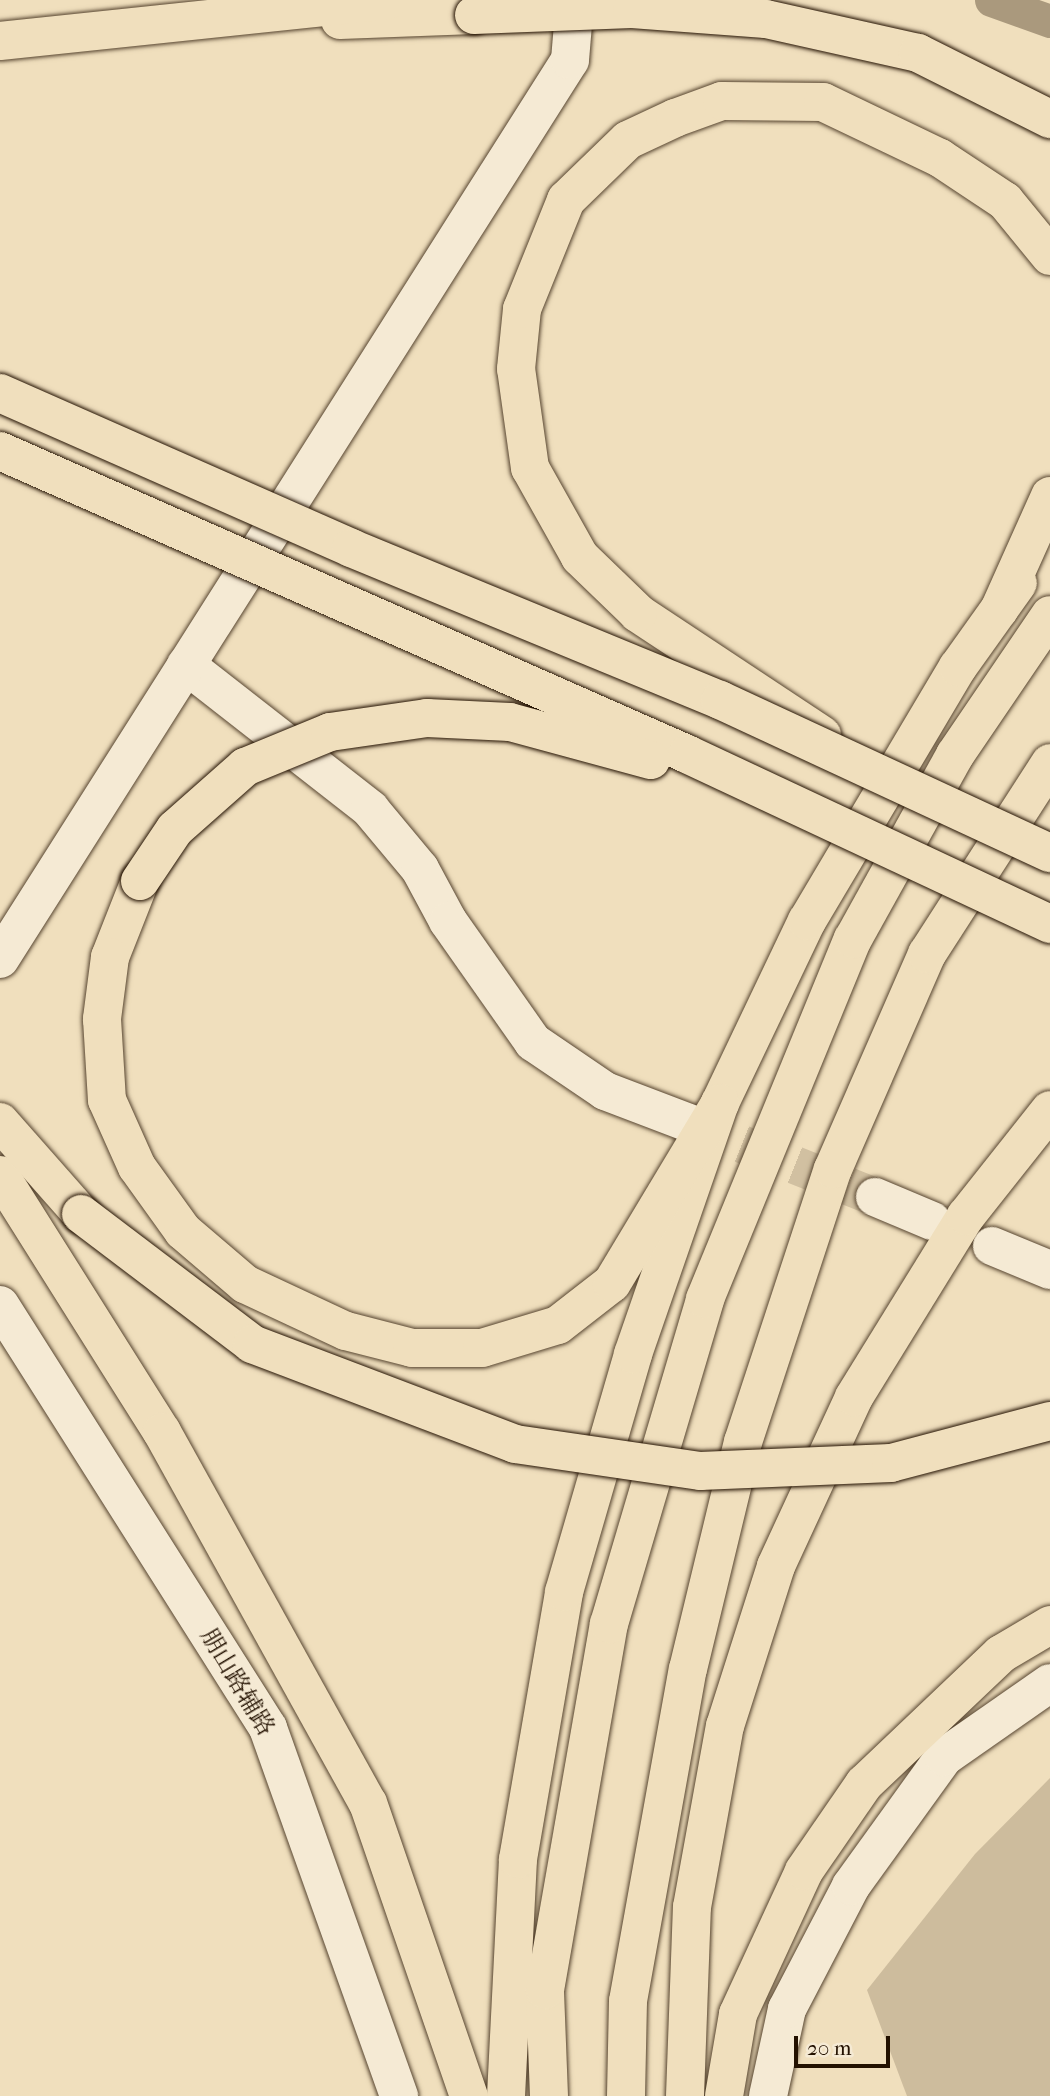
<!DOCTYPE html>
<meta charset="utf-8">
<style>
body{margin:0}
#map{position:relative;width:1050px;height:2096px;overflow:hidden;background:#f0dfbd;font-family:"IM FELL French Canon","Noto Serif SC",serif}
div>[style]{position:absolute}
.green>*{inset:0;background:#cdbc9d}
.canal>*{height:33px;margin:-16.5px;padding:0 16.5px;transform-origin:16.5px;border-radius:16.5px;background:#aa997d}
.minor-tunnel>*{height:38px;margin-top:-19px;transform-origin:0;background:repeating-linear-gradient(90deg,#d1c0a1 0 38px,transparent 0 57px)}
.roads{filter:drop-shadow(0 0 2px #56442f) drop-shadow(0 0 2px #56442f)}
.minor>*{height:38px;margin:-19px;padding:0 19px;transform-origin:19px;border-radius:19px;background:#f5ead4}
.major>*{height:38px;margin:-19px;padding:0 19px;transform-origin:19px;border-radius:19px;background:#f0dfbd}
.highway>*{height:38px;margin:-19px;padding:0 19px;transform-origin:19px;border-radius:19px;background:#f0dfbd}
.bridges{filter:drop-shadow(0 0 2px #231100) drop-shadow(0 0 2px #231100)}
.major-bridge>*{height:38px;margin:-19px;padding:0 19px;transform-origin:19px;border-radius:19px;background:#f0dfbd}
.highway-bridge>*{height:38px;margin:-19px;padding:0 19px;transform-origin:19px;border-radius:19px;background:#f0dfbd}
span{translate:-50% -50%;white-space:nowrap;text-align:center;line-height:1.15;-webkit-text-stroke:6px #f5ead4;paint-order:stroke}
.street-label{font-size:24px;color:#231100}
.scale{position:absolute;left:794px;top:2036px;width:96px;height:32px;box-sizing:border-box;border:4px solid #231100;border-top:0;padding-left:9px;font-size:21px;line-height:24px;white-space:nowrap;color:#231100;-webkit-text-stroke:5px #f5ead4;paint-order:stroke}
</style>
<div id="map">
<div class="green">
<div style="clip-path:polygon(1050px 1778px,1050px 2096px,907px 2096px,867px 1990px,975px 1854px)"></div>
</div>
<div class="canal">
<div style="left:991px;top:0;width:63px;rotate:19.6deg"></div>
</div>
<div class="minor-tunnel">
<div style="left:689px;top:1123px;width:200px;rotate:21.7deg"></div>
</div>
<div class="roads">
<div class="minor">
<div style="left:186px;top:665px;width:234px;rotate:38deg"></div>
<div style="left:370px;top:809px;width:78px;rotate:50.2deg"></div>
<div style="left:420px;top:869px;width:59px;rotate:61.7deg"></div>
<div style="left:448px;top:921px;width:148px;rotate:54.9deg"></div>
<div style="left:533px;top:1042px;width:87px;rotate:34.2deg"></div>
<div style="left:605px;top:1091px;width:90px;rotate:20.9deg"></div>
<div style="left:0;top:959px;width:1064px;rotate:-57.62deg"></div>
<div style="left:570px;top:60px;width:60px;rotate:-85.2deg"></div>
<div style="left:875px;top:1197px;width:62px;rotate:22.8deg"></div>
<div style="left:992px;top:1246px;width:63px;rotate:22.5deg"></div>
<div style="left:0;top:1305px;width:501px;rotate:57.64deg"></div>
<div style="left:268px;top:1728px;width:391px;rotate:70.4deg"></div>
<div style="left:768px;top:2096px;width:89px;rotate:-77.7deg"></div>
<div style="left:787px;top:2009px;width:139px;rotate:-62.5deg"></div>
<div style="left:851px;top:1886px;width:159px;rotate:-54.2deg"></div>
<div style="left:944px;top:1757px;width:129px;rotate:-34.9deg"></div>
</div>
<div class="major">
<div style="left:340px;top:20px;width:134px;rotate:-2.1deg"></div>
<div style="left:0;top:1175px;width:304px;rotate:57.8deg"></div>
<div style="left:162px;top:1432px;width:424px;rotate:61deg"></div>
<div style="left:368px;top:1803px;width:310px;rotate:71deg"></div>
<div style="left:506px;top:2096px;width:237px;rotate:-87.1deg"></div>
<div style="left:518px;top:1859px;width:271px;rotate:-80.2deg"></div>
<div style="left:564px;top:1592px;width:248px;rotate:-73.8deg"></div>
<div style="left:633px;top:1354px;width:266px;rotate:-70.9deg"></div>
<div style="left:720px;top:1103px;width:202px;rotate:-64.5deg"></div>
<div style="left:807px;top:921px;width:295px;rotate:-59.3deg"></div>
<div style="left:958px;top:667px;width:103px;rotate:-54.5deg"></div>
<div style="left:549px;top:2096px;width:106px;rotate:-92.2deg"></div>
<div style="left:545px;top:1990px;width:372px;rotate:-80.1deg"></div>
<div style="left:609px;top:1624px;width:339px;rotate:-73.5deg"></div>
<div style="left:705px;top:1299px;width:389px;rotate:-67.7deg"></div>
<div style="left:853px;top:939px;width:210px;rotate:-61deg"></div>
<div style="left:955px;top:755px;width:169px;rotate:-55.8deg"></div>
<div style="left:626px;top:2096px;width:95px;rotate:-88.8deg"></div>
<div style="left:628px;top:2001px;width:337px;rotate:-79.8deg"></div>
<div style="left:688px;top:1669px;width:234px;rotate:-76.4deg"></div>
<div style="left:743px;top:1442px;width:287px;rotate:-71.8deg"></div>
<div style="left:833px;top:1169px;width:235px;rotate:-66.4deg"></div>
<div style="left:927px;top:954px;width:227px;rotate:-57.2deg"></div>
<div style="left:685px;top:2096px;width:189px;rotate:-87.9deg"></div>
<div style="left:692px;top:1907px;width:184px;rotate:-79.7deg"></div>
<div style="left:725px;top:1726px;width:168px;rotate:-72.3deg"></div>
<div style="left:776px;top:1566px;width:186px;rotate:-65.2deg"></div>
<div style="left:854px;top:1397px;width:213px;rotate:-58.3deg"></div>
<div style="left:966px;top:1216px;width:135px;rotate:-51.6deg"></div>
<div style="left:724px;top:2096px;width:83px;rotate:-80.3deg"></div>
<div style="left:738px;top:2014px;width:157px;rotate:-65.2deg"></div>
<div style="left:804px;top:1871px;width:106px;rotate:-55.4deg"></div>
<div style="left:864px;top:1784px;width:189px;rotate:-43.5deg"></div>
<div style="left:1001px;top:1654px;width:57px;rotate:-30.6deg"></div>
</div>
<div class="highway">
<div style="left:0;top:41px;width:390px;rotate:-6deg"></div>
<div style="left:999px;top:610px;width:125px;rotate:-65.9deg"></div>
<div style="left:822px;top:735px;width:221px;rotate:-146.5deg"></div>
<div style="left:638px;top:613px;width:81px;rotate:-136deg"></div>
<div style="left:580px;top:557px;width:102px;rotate:-119.3deg"></div>
<div style="left:530px;top:468px;width:100px;rotate:-98deg"></div>
<div style="left:516px;top:369px;width:60px;rotate:-84.3deg"></div>
<div style="left:522px;top:309px;width:118px;rotate:-68deg"></div>
<div style="left:566px;top:200px;width:86px;rotate:-44.1deg"></div>
<div style="left:628px;top:140px;width:52px;rotate:-25.1deg"></div>
<div style="left:675px;top:118px;width:50px;rotate:-19.9deg"></div>
<div style="left:722px;top:101px;width:101px;rotate:0.6deg"></div>
<div style="left:823px;top:102px;width:130px;rotate:25.6deg"></div>
<div style="left:940px;top:158px;width:78px;rotate:33.5deg"></div>
<div style="left:1005px;top:201px;width:71px;rotate:50.7deg"></div>
<div style="left:140px;top:881px;width:82px;rotate:111.5deg"></div>
<div style="left:110px;top:957px;width:63px;rotate:97.4deg"></div>
<div style="left:102px;top:1019px;width:81px;rotate:86.5deg"></div>
<div style="left:107px;top:1100px;width:73px;rotate:65.9deg"></div>
<div style="left:137px;top:1167px;width:79px;rotate:54.3deg"></div>
<div style="left:183px;top:1231px;width:82px;rotate:40.5deg"></div>
<div style="left:245px;top:1284px;width:111px;rotate:25deg"></div>
<div style="left:346px;top:1331px;width:68px;rotate:14.4deg"></div>
<div style="left:412px;top:1348px;width:70px"></div>
<div style="left:482px;top:1348px;width:79px;rotate:-16.8deg"></div>
<div style="left:558px;top:1325px;width:68px;rotate:-37.9deg"></div>
<div style="left:612px;top:1283px;width:210px;rotate:-59deg"></div>
<div style="left:0;top:1122px;width:123px;rotate:48.6deg"></div>
</div>
</div>
<div class="bridges">
<div class="major-bridge">
<div style="left:474px;top:15px;width:158px;rotate:-2.2deg"></div>
<div style="left:632px;top:9px;width:134px;rotate:4.3deg"></div>
<div style="left:766px;top:19px;width:156px;rotate:12.6deg"></div>
<div style="left:918px;top:53px;width:148px;rotate:26.6deg"></div>
</div>
<div class="highway-bridge">
<div style="left:0;top:393px;width:384px;rotate:23.8deg"></div>
<div style="left:351px;top:548px;width:399px;rotate:22.4deg"></div>
<div style="left:720px;top:700px;width:364px;rotate:24.9deg"></div>
<div style="left:0;top:451px;width:751px;rotate:23.8deg"></div>
<div style="left:687px;top:754px;width:401px;rotate:25.1deg"></div>
<div style="left:140px;top:881px;width:63px;rotate:-56.1deg"></div>
<div style="left:175px;top:829px;width:94px;rotate:-41.5deg"></div>
<div style="left:245px;top:767px;width:92px;rotate:-22.4deg"></div>
<div style="left:330px;top:732px;width:98px;rotate:-8.2deg"></div>
<div style="left:427px;top:718px;width:83px;rotate:2.8deg"></div>
<div style="left:510px;top:722px;width:146px;rotate:15.1deg"></div>
<div style="left:81px;top:1214px;width:215px;rotate:37.2deg"></div>
<div style="left:252px;top:1344px;width:281px;rotate:20.8deg"></div>
<div style="left:515px;top:1444px;width:187px;rotate:8.3deg"></div>
<div style="left:700px;top:1471px;width:191px;rotate:-2.4deg"></div>
<div style="left:891px;top:1463px;width:164px;rotate:-14.8deg"></div>
</div>
</div>
<div class="street-label">
<span style="left:237px;top:1682px;rotate:59deg">朋山路辅路</span>
</div>
<div class="scale">20 m</div>
</div>
